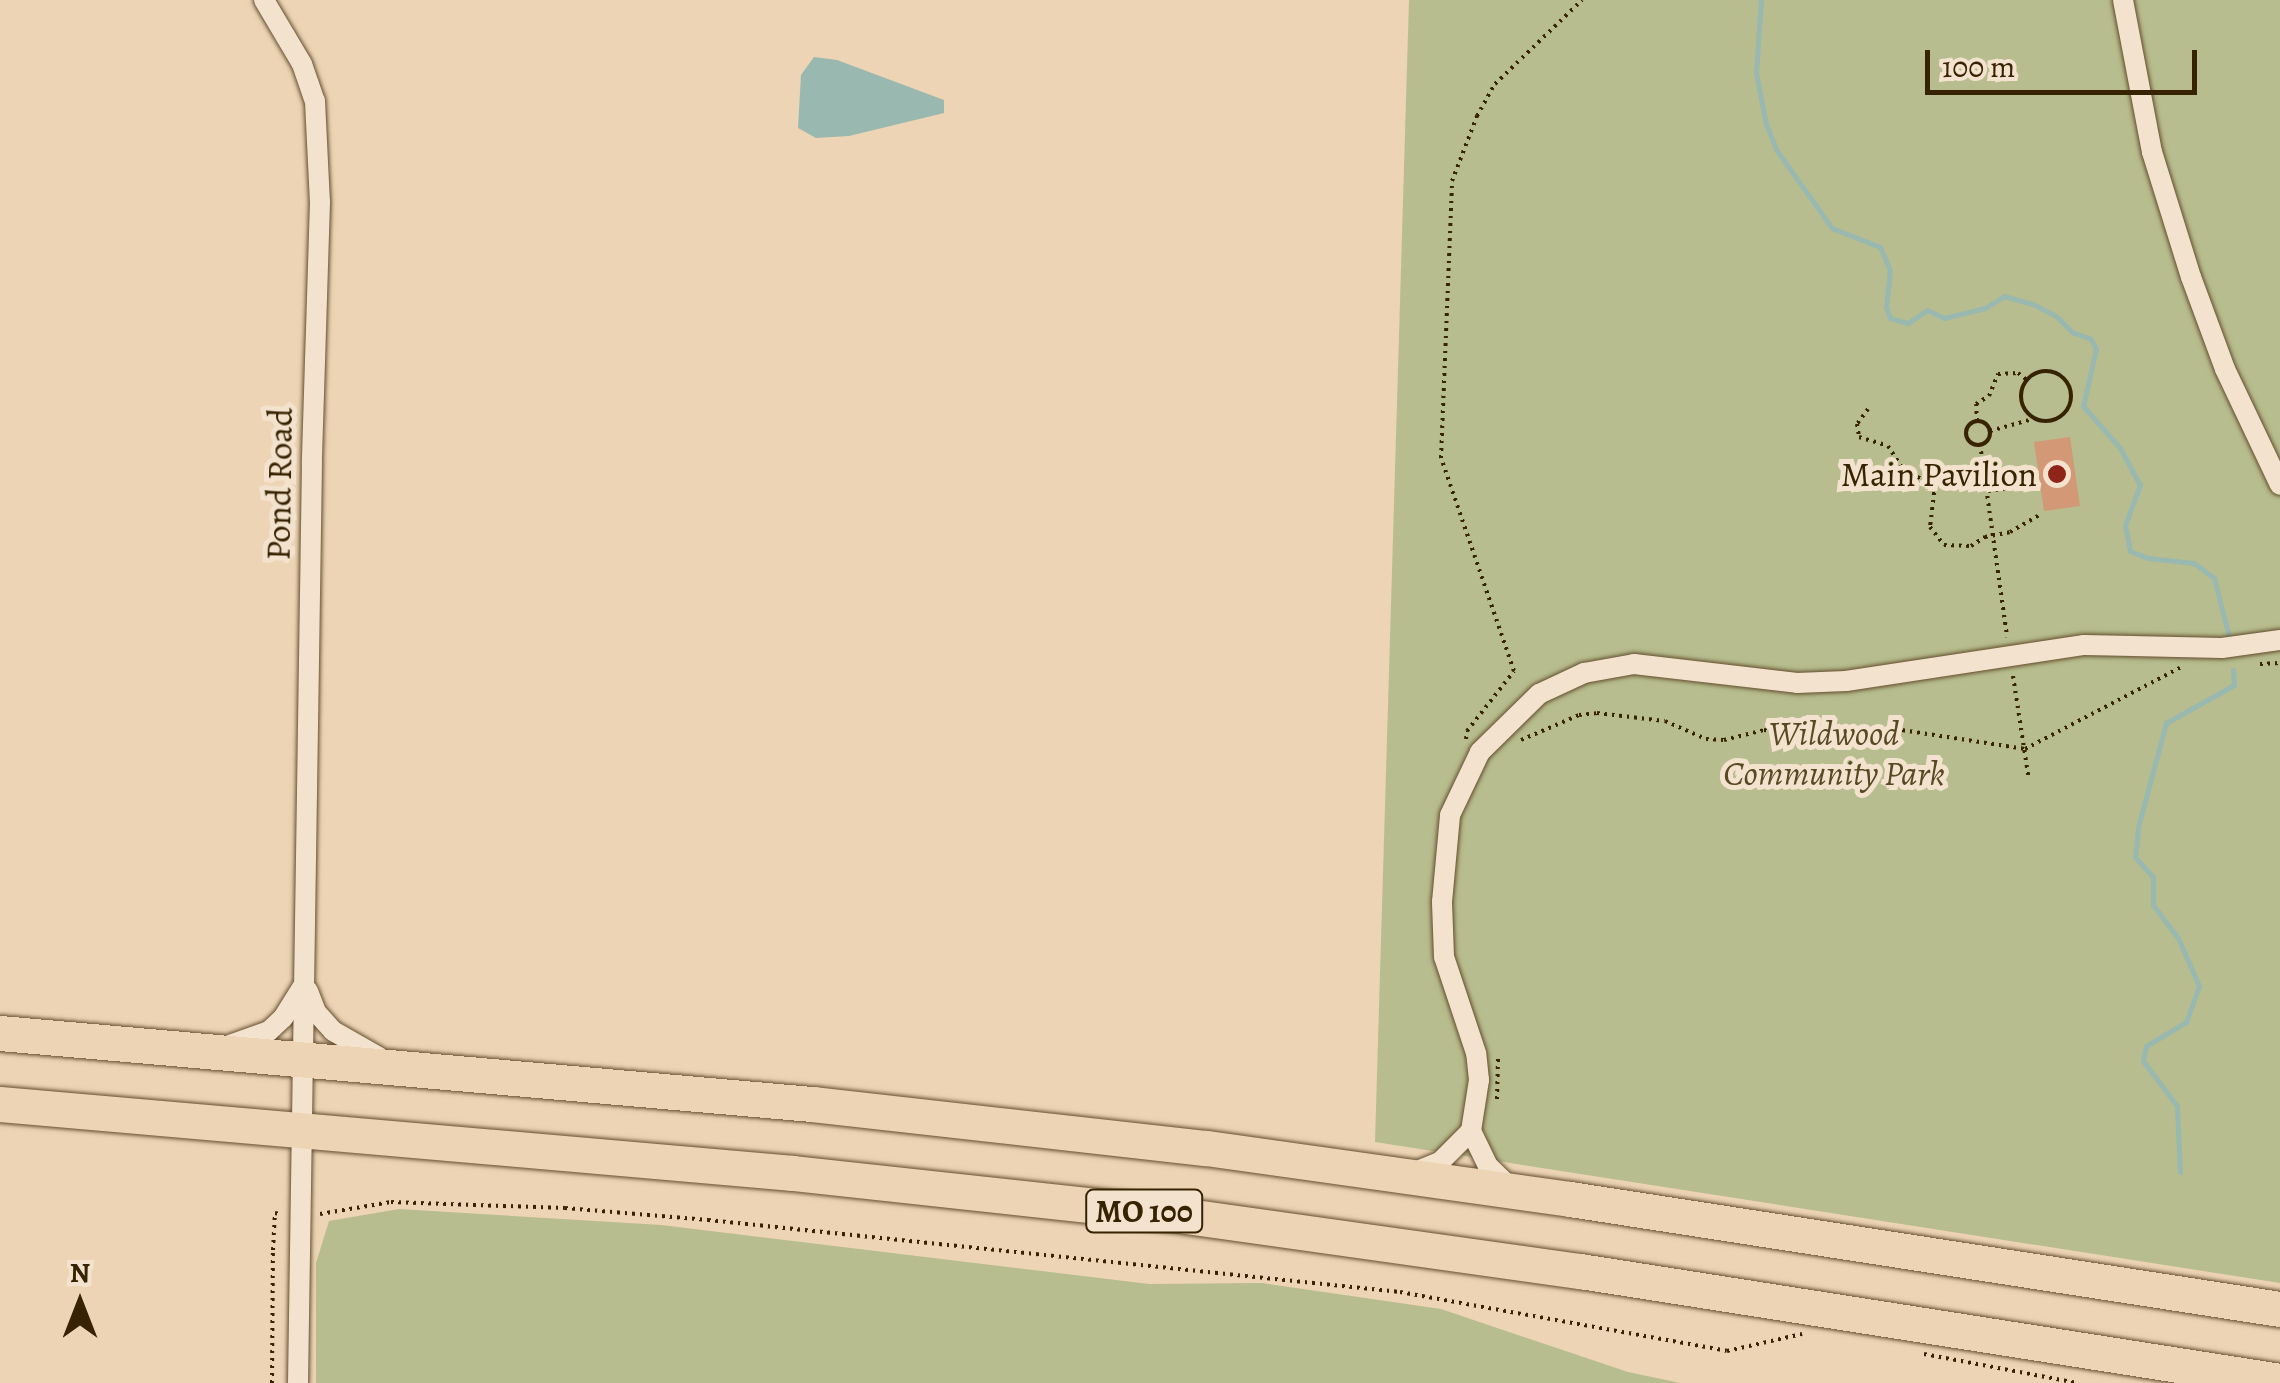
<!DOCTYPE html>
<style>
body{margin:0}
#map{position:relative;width:2280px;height:1383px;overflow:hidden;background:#ecd4b4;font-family:Alegreya,serif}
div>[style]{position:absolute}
.green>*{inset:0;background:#b7bd8e}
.water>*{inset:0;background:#99b8af}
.stream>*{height:5px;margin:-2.5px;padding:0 2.5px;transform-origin:2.5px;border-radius:2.5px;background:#99b8af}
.building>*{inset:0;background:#d39977}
.path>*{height:4px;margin-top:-2px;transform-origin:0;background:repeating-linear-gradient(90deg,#372201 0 2.5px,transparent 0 7.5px)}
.path>.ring{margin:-2px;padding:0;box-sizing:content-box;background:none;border:4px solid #372201;border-radius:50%}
.roads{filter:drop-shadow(0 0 2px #644e2e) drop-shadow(0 0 2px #644e2e)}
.street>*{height:20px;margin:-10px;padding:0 10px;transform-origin:10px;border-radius:10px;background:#f3e3ce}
.highway>*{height:35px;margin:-17.5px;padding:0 17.5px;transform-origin:17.5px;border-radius:17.5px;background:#ecd4b4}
.dots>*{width:28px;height:28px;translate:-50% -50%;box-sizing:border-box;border:5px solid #f3e3ce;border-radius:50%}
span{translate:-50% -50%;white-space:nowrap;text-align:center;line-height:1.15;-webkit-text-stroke:10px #f3e3ce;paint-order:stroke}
.shield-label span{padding:2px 8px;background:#f3e3ce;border:2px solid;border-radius:8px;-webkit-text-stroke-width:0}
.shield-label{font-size:32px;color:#372201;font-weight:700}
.poi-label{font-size:35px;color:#372201}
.right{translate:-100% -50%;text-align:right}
.street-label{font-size:35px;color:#372201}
.park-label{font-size:35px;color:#574924;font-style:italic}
.north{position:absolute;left:30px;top:1253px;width:100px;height:100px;-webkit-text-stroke:8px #f3e3ce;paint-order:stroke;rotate:0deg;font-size:28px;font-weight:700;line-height:40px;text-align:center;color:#372201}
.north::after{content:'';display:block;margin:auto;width:35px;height:45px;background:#372201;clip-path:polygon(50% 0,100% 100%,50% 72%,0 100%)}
.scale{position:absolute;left:1925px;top:50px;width:272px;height:45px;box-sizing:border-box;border:5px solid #372201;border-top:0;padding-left:12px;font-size:30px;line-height:35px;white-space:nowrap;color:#372201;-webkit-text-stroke:8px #f3e3ce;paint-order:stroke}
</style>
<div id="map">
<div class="green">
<div style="clip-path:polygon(1409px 0,2280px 0,2280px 1283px,1375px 1142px)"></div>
<div style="clip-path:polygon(399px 1209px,661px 1225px,1149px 1284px,1262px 1283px,1441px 1309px,1628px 1372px,1680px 1383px,316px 1383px,316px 1263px,329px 1221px)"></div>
</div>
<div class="water">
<div style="clip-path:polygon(814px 57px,837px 60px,944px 100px,944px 113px,849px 136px,816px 138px,798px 128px,801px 75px)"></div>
</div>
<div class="stream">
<div style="left:1761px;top:0;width:73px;rotate:93.9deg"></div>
<div style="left:1756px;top:73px;width:52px;rotate:78.9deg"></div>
<div style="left:1766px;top:124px;width:29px;rotate:68deg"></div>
<div style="left:1777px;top:151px;width:95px;rotate:54.5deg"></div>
<div style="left:1832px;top:228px;width:52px;rotate:21.6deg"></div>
<div style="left:1880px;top:247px;width:25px;rotate:67deg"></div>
<div style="left:1890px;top:270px;width:37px;rotate:96deg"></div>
<div style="left:1886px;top:307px;width:12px;rotate:70deg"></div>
<div style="left:1890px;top:318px;width:19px;rotate:16deg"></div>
<div style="left:1908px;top:323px;width:23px;rotate:-34deg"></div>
<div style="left:1927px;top:310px;width:19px;rotate:25deg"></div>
<div style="left:1944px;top:318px;width:42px;rotate:-13.7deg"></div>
<div style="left:1985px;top:308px;width:22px;rotate:-32deg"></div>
<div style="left:2004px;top:296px;width:32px;rotate:16deg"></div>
<div style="left:2035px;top:305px;width:24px;rotate:28deg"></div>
<div style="left:2056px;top:316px;width:23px;rotate:45deg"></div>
<div style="left:2072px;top:332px;width:20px;rotate:20deg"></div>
<div style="left:2091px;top:339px;width:11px;rotate:63deg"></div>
<div style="left:2096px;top:349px;width:58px;rotate:102.8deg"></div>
<div style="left:2083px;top:406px;width:56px;rotate:48.6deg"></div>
<div style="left:2120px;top:448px;width:42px;rotate:61.6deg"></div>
<div style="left:2140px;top:485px;width:43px;rotate:110.6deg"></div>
<div style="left:2125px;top:525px;width:26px;rotate:79deg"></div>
<div style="left:2130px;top:551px;width:19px;rotate:21deg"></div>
<div style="left:2148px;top:558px;width:46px;rotate:6.2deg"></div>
<div style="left:2194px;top:563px;width:25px;rotate:37deg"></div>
<div style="left:2214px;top:578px;width:61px;rotate:75.7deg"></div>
<div style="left:2180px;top:1172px;width:66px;rotate:-92.6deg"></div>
<div style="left:2177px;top:1106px;width:56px;rotate:-127.1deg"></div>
<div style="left:2143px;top:1061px;width:15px;rotate:-79deg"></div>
<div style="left:2146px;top:1046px;width:47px;rotate:-31deg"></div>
<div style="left:2186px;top:1022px;width:38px;rotate:-70deg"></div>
<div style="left:2199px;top:986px;width:52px;rotate:-113.6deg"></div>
<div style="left:2178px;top:938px;width:41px;rotate:-127.1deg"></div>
<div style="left:2153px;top:905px;width:28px;rotate:-90deg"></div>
<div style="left:2153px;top:877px;width:27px;rotate:-132deg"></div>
<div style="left:2135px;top:857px;width:30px;rotate:-84deg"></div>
<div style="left:2138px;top:827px;width:108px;rotate:-74.9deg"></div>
<div style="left:2166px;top:723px;width:78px;rotate:-29.2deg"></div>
<div style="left:2234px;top:685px;width:15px;rotate:-94deg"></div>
</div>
<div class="building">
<div style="clip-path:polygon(2070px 437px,2080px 506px,2044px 511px,2034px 442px)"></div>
</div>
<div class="path">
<div class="ring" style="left:2021px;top:371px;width:46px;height:46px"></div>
<div style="left:1868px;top:409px;width:19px;rotate:126deg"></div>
<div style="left:1857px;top:424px;width:13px;rotate:81deg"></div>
<div style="left:1859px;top:437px;width:30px;rotate:17deg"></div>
<div style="left:1888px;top:446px;width:30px;rotate:57deg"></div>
<div style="left:1904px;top:471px;width:34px;rotate:24deg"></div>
<div style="left:1935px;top:485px;width:42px;rotate:96.8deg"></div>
<div style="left:1930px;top:527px;width:23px;rotate:52deg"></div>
<div style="left:1944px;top:545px;width:27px;rotate:2deg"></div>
<div style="left:1971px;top:546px;width:17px;rotate:-33deg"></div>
<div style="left:1985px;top:537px;width:25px;rotate:-11deg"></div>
<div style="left:2010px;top:532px;width:34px;rotate:-30deg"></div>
<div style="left:1977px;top:421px;width:17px;rotate:-93deg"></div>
<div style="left:1976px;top:404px;width:15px;rotate:-32deg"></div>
<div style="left:1989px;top:396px;width:24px;rotate:-68deg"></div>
<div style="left:1998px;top:374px;width:20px;rotate:-3deg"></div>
<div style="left:2018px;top:373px;width:11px;rotate:38deg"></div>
<div class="ring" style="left:1966px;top:421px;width:20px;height:20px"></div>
<div style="left:1990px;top:431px;width:45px;rotate:-15.6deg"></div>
<div style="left:1980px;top:444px;width:195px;rotate:82deg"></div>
<div style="left:1988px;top:491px;width:49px;rotate:-8.3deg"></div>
<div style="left:2260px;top:664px;width:20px;rotate:-3deg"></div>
<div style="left:2013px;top:676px;width:105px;rotate:81.3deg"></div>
<div style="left:1466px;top:739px;width:8px;rotate:-83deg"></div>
<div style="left:1467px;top:731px;width:76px;rotate:-51.9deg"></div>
<div style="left:1514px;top:671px;width:225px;rotate:-108.9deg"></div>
<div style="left:1441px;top:458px;width:277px;rotate:-87.7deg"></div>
<div style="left:1452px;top:181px;width:70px;rotate:-69deg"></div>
<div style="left:1477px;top:116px;width:37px;rotate:-61deg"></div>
<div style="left:1495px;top:84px;width:121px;rotate:-44deg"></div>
<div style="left:1521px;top:740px;width:63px;rotate:-23.3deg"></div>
<div style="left:1579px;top:715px;width:18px;rotate:-6deg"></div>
<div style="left:1597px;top:713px;width:68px;rotate:6.7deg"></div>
<div style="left:1665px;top:721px;width:45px;rotate:23.7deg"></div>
<div style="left:1706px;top:739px;width:18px;rotate:3deg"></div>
<div style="left:1724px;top:740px;width:41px;rotate:-14deg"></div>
<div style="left:1764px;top:730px;width:45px;rotate:7.6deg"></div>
<div style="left:1809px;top:736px;width:86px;rotate:-4.7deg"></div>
<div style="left:1895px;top:729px;width:132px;rotate:8.7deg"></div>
<div style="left:2025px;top:749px;width:176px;rotate:-27.7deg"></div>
<div style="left:1497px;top:1099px;width:40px;rotate:-88.6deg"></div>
<div style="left:320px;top:1214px;width:72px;rotate:-9.6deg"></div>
<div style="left:391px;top:1202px;width:174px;rotate:2deg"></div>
<div style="left:565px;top:1208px;width:144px;rotate:4.8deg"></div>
<div style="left:708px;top:1220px;width:696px;rotate:5.94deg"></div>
<div style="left:1400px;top:1292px;width:332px;rotate:10.2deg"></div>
<div style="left:1727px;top:1351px;width:77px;rotate:-12.8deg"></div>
<div style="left:1924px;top:1354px;width:157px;rotate:10.7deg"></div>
<div style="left:272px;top:1383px;width:133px;rotate:-89.6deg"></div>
<div style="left:273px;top:1250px;width:37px;rotate:-87deg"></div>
<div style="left:275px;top:1213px;width:5px;rotate:11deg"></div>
</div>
<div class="roads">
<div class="street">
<div style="left:264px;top:0;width:74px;rotate:59.3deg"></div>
<div style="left:302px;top:64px;width:39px;rotate:71deg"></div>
<div style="left:315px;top:101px;width:101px;rotate:87.2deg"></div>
<div style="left:320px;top:202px;width:260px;rotate:91.8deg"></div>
<div style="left:312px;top:462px;width:921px;rotate:90.87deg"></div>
<div style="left:2123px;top:0;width:155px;rotate:79.2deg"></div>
<div style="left:2152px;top:152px;width:131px;rotate:72.7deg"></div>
<div style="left:2191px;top:277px;width:98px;rotate:69.7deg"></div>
<div style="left:2225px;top:369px;width:128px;rotate:64.6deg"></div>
<div style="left:308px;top:991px;width:22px;rotate:69deg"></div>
<div style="left:316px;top:1012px;width:25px;rotate:48deg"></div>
<div style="left:333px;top:1031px;width:53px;rotate:29.5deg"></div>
<div style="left:230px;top:1045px;width:41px;rotate:-19.7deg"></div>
<div style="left:269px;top:1031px;width:19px;rotate:-43deg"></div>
<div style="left:283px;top:1018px;width:40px;rotate:-58deg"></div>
<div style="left:1471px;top:1131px;width:39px;rotate:64deg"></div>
<div style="left:1488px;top:1166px;width:33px;rotate:44deg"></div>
<div style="left:1415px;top:1172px;width:27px;rotate:-22deg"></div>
<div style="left:1440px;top:1162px;width:44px;rotate:-45deg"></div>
<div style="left:1471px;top:1131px;width:52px;rotate:-81.1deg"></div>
<div style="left:1479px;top:1080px;width:27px;rotate:-96deg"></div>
<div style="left:1476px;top:1053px;width:101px;rotate:-108.4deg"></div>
<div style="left:1444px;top:957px;width:55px;rotate:-92.1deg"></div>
<div style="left:1442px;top:902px;width:87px;rotate:-84.7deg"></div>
<div style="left:1450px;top:815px;width:70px;rotate:-64.5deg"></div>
<div style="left:1480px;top:752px;width:83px;rotate:-44.5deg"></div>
<div style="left:1539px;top:694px;width:50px;rotate:-25deg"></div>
<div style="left:1584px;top:673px;width:51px;rotate:-10.2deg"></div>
<div style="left:1634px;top:664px;width:164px;rotate:6.6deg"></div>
<div style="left:1797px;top:683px;width:49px;rotate:-2.3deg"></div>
<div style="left:1846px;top:681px;width:241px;rotate:-8.6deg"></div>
<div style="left:2084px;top:645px;width:138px;rotate:1.2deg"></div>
<div style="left:2222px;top:648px;width:59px;rotate:-7.9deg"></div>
</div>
<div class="highway">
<div style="left:0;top:1033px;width:815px;rotate:5deg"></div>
<div style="left:812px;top:1104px;width:397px;rotate:6.4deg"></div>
<div style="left:1207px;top:1148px;width:367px;rotate:8deg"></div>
<div style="left:1570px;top:1199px;width:718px;rotate:8.81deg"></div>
<div style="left:0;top:1104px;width:796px;rotate:4.97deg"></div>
<div style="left:793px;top:1173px;width:396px;rotate:6.2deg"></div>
<div style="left:1187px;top:1216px;width:397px;rotate:8deg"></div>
<div style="left:1580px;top:1271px;width:709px;rotate:8.93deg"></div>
</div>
</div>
<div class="dots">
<div style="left:2057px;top:474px;background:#8f2418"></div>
</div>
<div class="shield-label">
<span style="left:1144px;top:1211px">MO 100</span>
</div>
<div class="poi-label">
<span class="right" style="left:2037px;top:474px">Main Pavilion</span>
</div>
<div class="street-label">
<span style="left:279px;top:484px;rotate:-89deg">Pond Road</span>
</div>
<div class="park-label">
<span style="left:1834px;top:753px">Wildwood<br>Community Park</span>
</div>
<div class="north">N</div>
<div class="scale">100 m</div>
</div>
